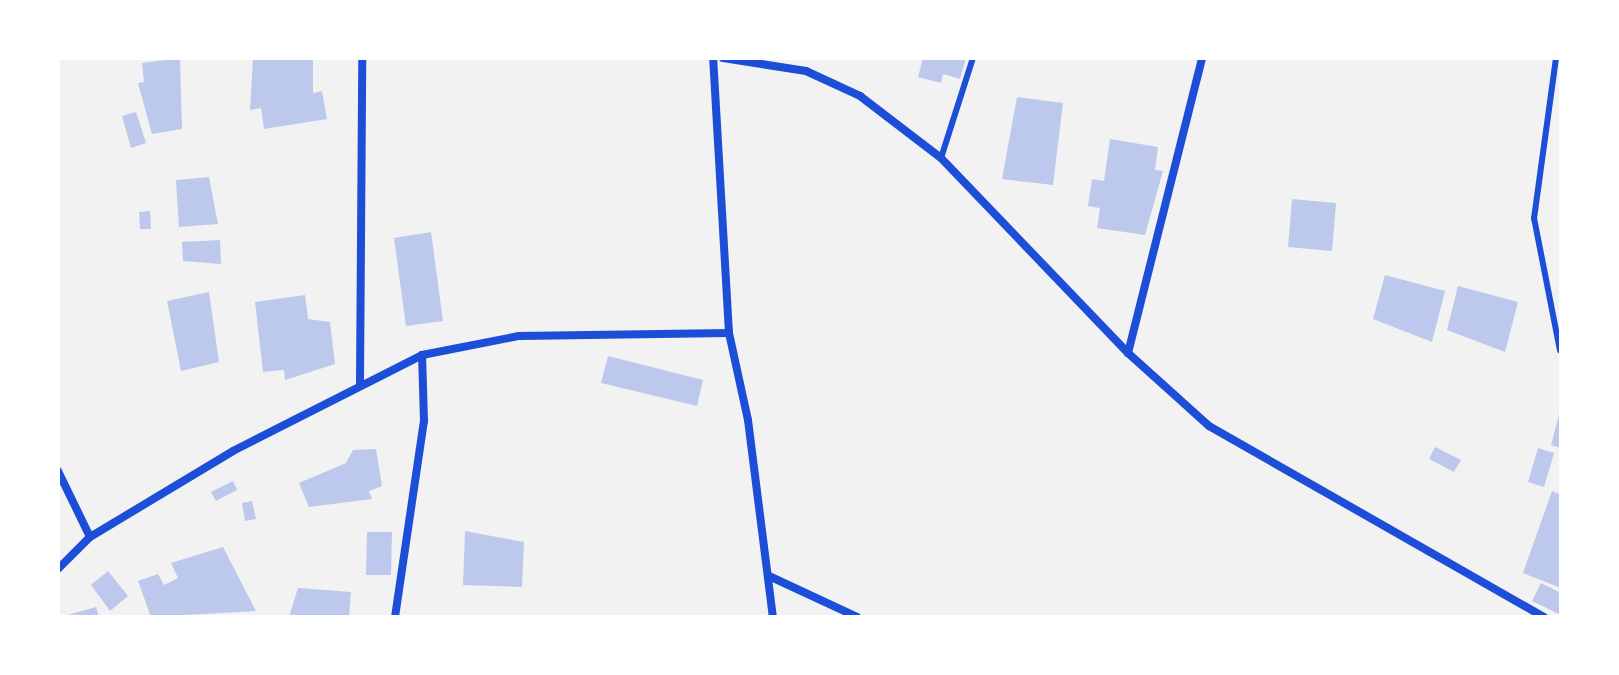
<!DOCTYPE html>
<style>
body{margin:0}
#map{position:relative;width:1619px;height:675px;overflow:hidden;background:#f2f2f2;font-family:"Golos Text",sans-serif}
div>[style]{position:absolute}
.building>*{inset:0;background:#bdc9ec}
.service>*{height:6px;margin:-3px;padding:0 3px;transform-origin:3px;border-radius:3px;background:#1d4ed8}
.minor>*{height:8px;margin:-4px;padding:0 4px;transform-origin:4px;border-radius:4px;background:#1d4ed8}
span{translate:-50% -50%;white-space:nowrap;text-align:center;line-height:1.15;-webkit-text-stroke:6px #fff;paint-order:stroke}
.frame{position:absolute;inset:0;border:60px solid #fff;pointer-events:none}
</style>
<div id="map">
<div class="building">
<div style="clip-path:polygon(180px 58px,182px 129px,152px 134px,138px 83px,144px 82px,142px 63px)"></div>
<div style="clip-path:polygon(253px 58px,313px 58px,313px 93px,322px 91px,327px 119px,264px 129px,261px 108px,250px 110px)"></div>
<div style="clip-path:polygon(923px 58px,966px 58px,960px 79px,943px 74px,941px 83px,918px 77px)"></div>
<div style="clip-path:polygon(1017px 97px,1063px 103px,1053px 185px,1002px 179px)"></div>
<div style="clip-path:polygon(136px 112px,146px 143px,131px 148px,122px 116px)"></div>
<div style="clip-path:polygon(1110px 139px,1158px 147px,1155px 170px,1163px 171px,1145px 235px,1097px 228px,1100px 208px,1088px 206px,1092px 179px,1104px 181px)"></div>
<div style="clip-path:polygon(209px 177px,218px 224px,179px 227px,176px 180px)"></div>
<div style="clip-path:polygon(1292px 199px,1336px 203px,1332px 251px,1288px 247px)"></div>
<div style="clip-path:polygon(150px 211px,151px 229px,140px 229px,139px 212px)"></div>
<div style="clip-path:polygon(431px 232px,443px 321px,406px 326px,394px 238px)"></div>
<div style="clip-path:polygon(220px 240px,221px 264px,183px 261px,182px 242px)"></div>
<div style="clip-path:polygon(1385px 275px,1445px 291px,1432px 342px,1373px 319px)"></div>
<div style="clip-path:polygon(1458px 286px,1518px 302px,1505px 352px,1447px 330px)"></div>
<div style="clip-path:polygon(209px 292px,219px 362px,181px 371px,167px 301px)"></div>
<div style="clip-path:polygon(305px 295px,308px 319px,330px 322px,335px 364px,285px 380px,284px 370px,263px 372px,255px 302px)"></div>
<div style="clip-path:polygon(608px 356px,703px 380px,697px 406px,601px 383px)"></div>
<div style="clip-path:polygon(1560px 411px,1561px 412px,1561px 448px,1551px 445px)"></div>
<div style="clip-path:polygon(1435px 447px,1461px 460px,1454px 472px,1429px 459px)"></div>
<div style="clip-path:polygon(1538px 448px,1554px 453px,1544px 487px,1528px 482px)"></div>
<div style="clip-path:polygon(376px 449px,382px 486px,369px 491px,372px 499px,309px 507px,299px 483px,346px 463px,353px 450px)"></div>
<div style="clip-path:polygon(233px 481px,237px 490px,216px 501px,211px 492px)"></div>
<div style="clip-path:polygon(1552px 491px,1561px 495px,1561px 588px,1523px 573px)"></div>
<div style="clip-path:polygon(252px 501px,256px 519px,245px 521px,242px 503px)"></div>
<div style="clip-path:polygon(465px 531px,524px 542px,522px 587px,463px 585px)"></div>
<div style="clip-path:polygon(367px 532px,392px 532px,391px 575px,366px 575px)"></div>
<div style="clip-path:polygon(223px 547px,256px 611px,151px 617px,138px 581px,158px 574px,164px 585px,178px 578px,171px 563px)"></div>
<div style="clip-path:polygon(108px 571px,128px 596px,110px 611px,91px 585px)"></div>
<div style="clip-path:polygon(1541px 583px,1561px 593px,1561px 615px,1532px 601px)"></div>
<div style="clip-path:polygon(298px 588px,351px 592px,349px 617px,289px 617px)"></div>
<div style="clip-path:polygon(96px 607px,99px 617px,64px 617px,64px 616px)"></div>
</div>
<div class="service">
<div style="left:1556px;top:58px;width:162px;rotate:97.8deg"></div>
<div style="left:1534px;top:218px;width:135px;rotate:78.9deg"></div>
<div style="left:941px;top:158px;width:105px;rotate:-72.3deg"></div>
</div>
<div class="minor">
<div style="left:723px;top:58px;width:84px;rotate:8.9deg"></div>
<div style="left:806px;top:71px;width:60px;rotate:24.8deg"></div>
<div style="left:860px;top:96px;width:102px;rotate:37.4deg"></div>
<div style="left:941px;top:158px;width:270px;rotate:46.2deg"></div>
<div style="left:1128px;top:353px;width:109px;rotate:42deg"></div>
<div style="left:1209px;top:426px;width:386px;rotate:29.7deg"></div>
<div style="left:729px;top:333px;width:89px;rotate:77.7deg"></div>
<div style="left:748px;top:420px;width:199px;rotate:82.8deg"></div>
<div style="left:1128px;top:353px;width:304px;rotate:-75.9deg"></div>
<div style="left:360px;top:383px;width:325px;rotate:-89.6deg"></div>
<div style="left:58px;top:471px;width:73px;rotate:64.1deg"></div>
<div style="left:58px;top:569px;width:45px;rotate:-45deg"></div>
<div style="left:90px;top:537px;width:167px;rotate:-31deg"></div>
<div style="left:233px;top:451px;width:212px;rotate:-26.9deg"></div>
<div style="left:422px;top:355px;width:99px;rotate:-11.1deg"></div>
<div style="left:519px;top:336px;width:210px;rotate:-0.8deg"></div>
<div style="left:729px;top:333px;width:275px;rotate:-93.3deg"></div>
<div style="left:769px;top:576px;width:97px;rotate:25deg"></div>
<div style="left:395px;top:617px;width:198px;rotate:-81.6deg"></div>
<div style="left:424px;top:421px;width:66px;rotate:-91.7deg"></div>
</div>
<div class="frame"></div>
</div>
